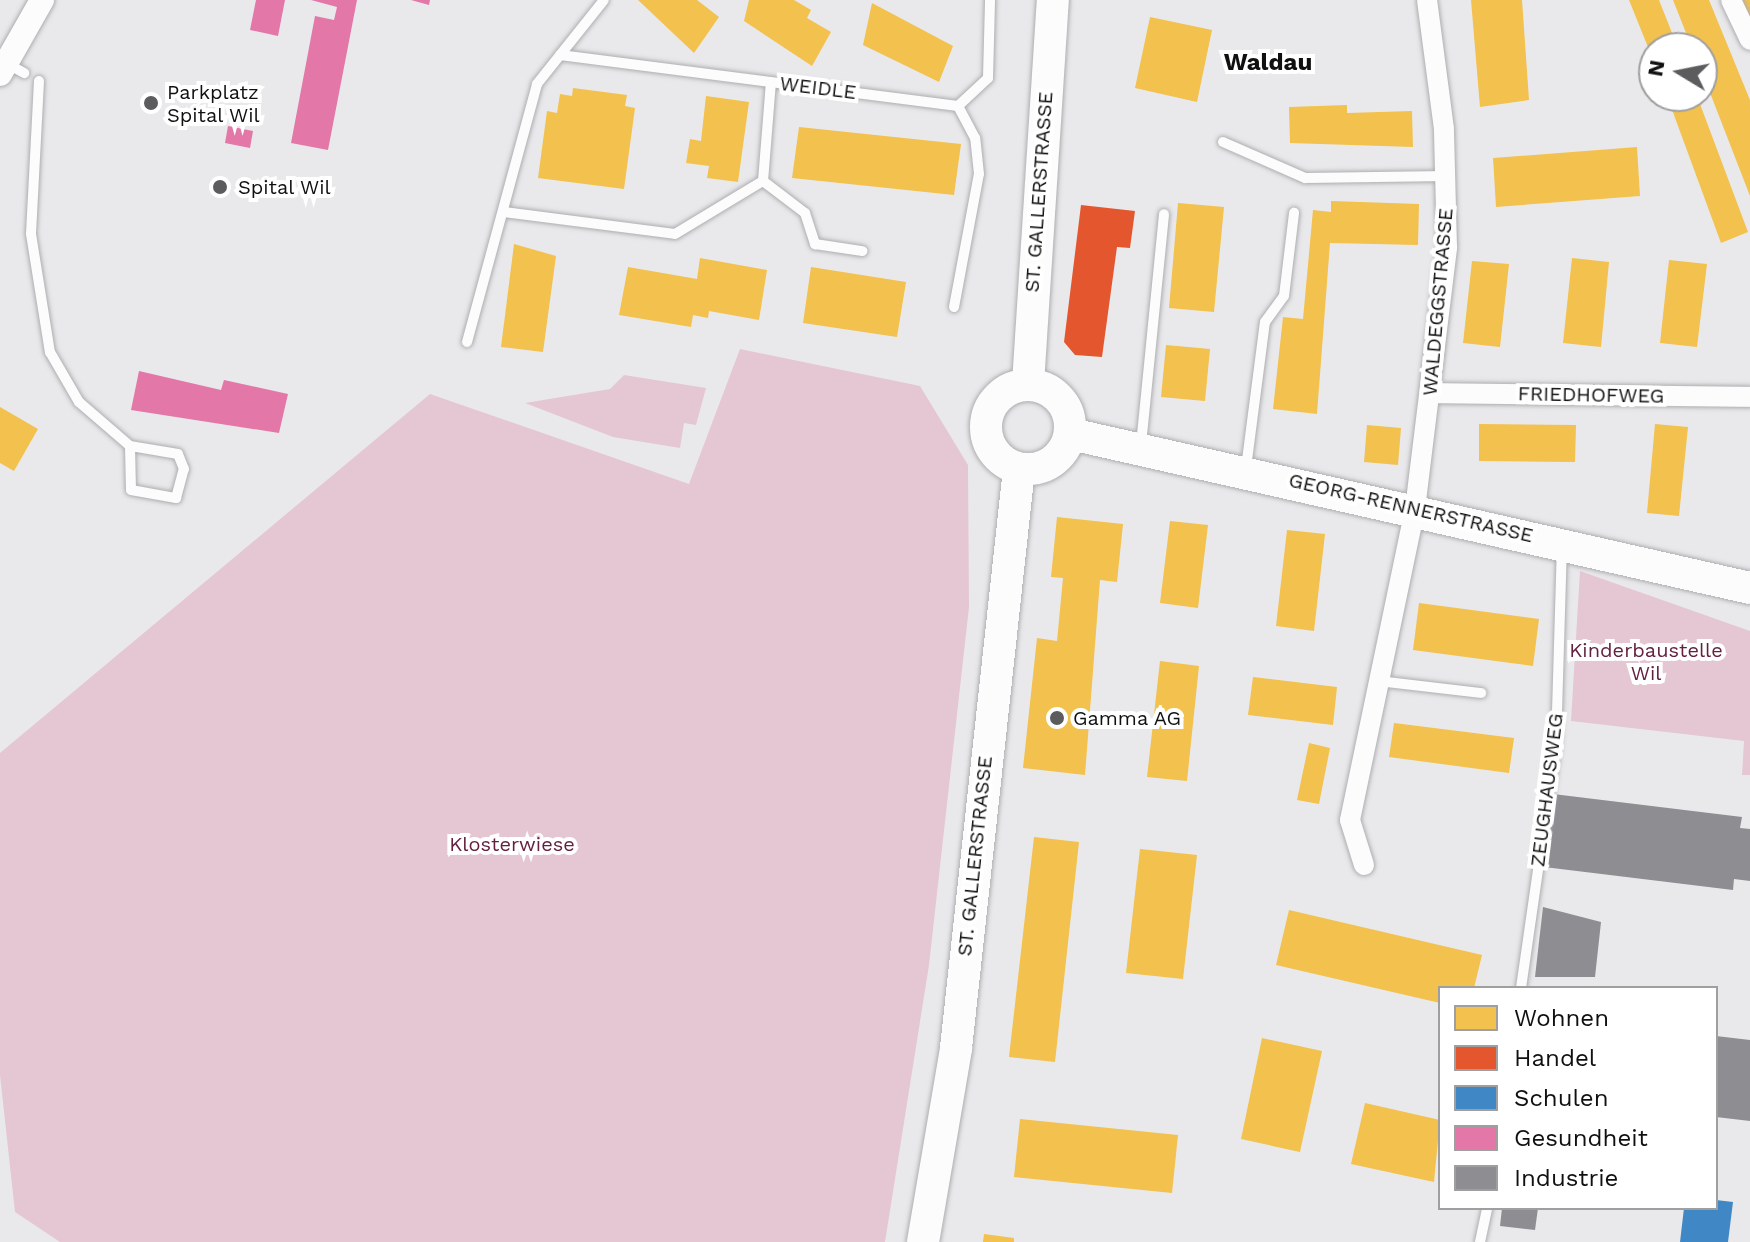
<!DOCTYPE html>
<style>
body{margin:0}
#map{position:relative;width:1750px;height:1242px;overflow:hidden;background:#e9e9ec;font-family:"Work Sans",sans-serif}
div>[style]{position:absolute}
.green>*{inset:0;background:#e5c6d3}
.homes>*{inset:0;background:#f2c14e}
.shops>*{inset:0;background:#e4572e}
.schools>*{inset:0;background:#3f88c5}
.health>*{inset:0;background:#e377a8}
.industry>*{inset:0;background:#8d8d92}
.roads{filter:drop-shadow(0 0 2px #aeaeb1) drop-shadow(0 0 2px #aeaeb1)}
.service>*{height:10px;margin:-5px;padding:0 5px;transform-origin:5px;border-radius:5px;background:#fcfcfc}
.minor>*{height:20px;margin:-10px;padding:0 10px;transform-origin:10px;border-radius:10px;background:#fcfcfc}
.tertiary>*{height:24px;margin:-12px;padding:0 12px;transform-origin:12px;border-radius:12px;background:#fcfcfc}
.primary>*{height:32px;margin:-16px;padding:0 16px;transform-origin:16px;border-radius:16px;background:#fcfcfc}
.primary>.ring{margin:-16px;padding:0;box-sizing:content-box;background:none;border:32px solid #fcfcfc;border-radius:50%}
.dots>*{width:22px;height:22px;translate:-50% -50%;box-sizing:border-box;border:4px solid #fff;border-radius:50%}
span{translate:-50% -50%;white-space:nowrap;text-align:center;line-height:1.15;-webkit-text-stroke:8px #fff;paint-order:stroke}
.street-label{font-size:20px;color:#101011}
.poi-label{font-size:20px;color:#101011}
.left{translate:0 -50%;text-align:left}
.park-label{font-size:20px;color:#64213f}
.quarter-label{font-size:24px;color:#101011;font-weight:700}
.legend{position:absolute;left:1438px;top:986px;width:280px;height:224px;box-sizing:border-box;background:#fff;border:2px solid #9f9fa0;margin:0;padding:10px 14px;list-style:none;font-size:24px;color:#101011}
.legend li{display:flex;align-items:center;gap:16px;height:40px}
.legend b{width:40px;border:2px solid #9f9fa0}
.north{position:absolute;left:1638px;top:32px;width:80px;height:80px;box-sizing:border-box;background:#fff;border:2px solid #9f9fa0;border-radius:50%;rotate:280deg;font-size:22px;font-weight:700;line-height:32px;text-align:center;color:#101011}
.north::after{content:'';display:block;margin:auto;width:28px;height:36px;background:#5c5c5e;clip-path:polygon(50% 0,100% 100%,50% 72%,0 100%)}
</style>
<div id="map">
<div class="green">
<div style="clip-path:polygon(740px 349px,920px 386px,968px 465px,969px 607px,929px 965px,885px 1242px,60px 1242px,15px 1212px,0 1075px,0 753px,430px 394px,689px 484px)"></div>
<div style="clip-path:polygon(624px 375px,706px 388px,696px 425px,684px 423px,680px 448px,613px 437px,525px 403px,610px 389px)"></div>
<div style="clip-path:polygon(1580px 571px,1750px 631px,1750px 775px,1742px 775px,1744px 741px,1571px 721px)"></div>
</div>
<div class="homes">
<div style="clip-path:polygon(638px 0,697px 0,719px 17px,694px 53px)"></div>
<div style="clip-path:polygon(749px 0,794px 0,811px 10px,807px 18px,831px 32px,812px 66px,744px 21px)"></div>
<div style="clip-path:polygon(1471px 0,1522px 0,1529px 100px,1480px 107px)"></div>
<div style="clip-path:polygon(1629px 0,1659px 0,1678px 48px,1654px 48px,1654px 62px)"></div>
<div style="clip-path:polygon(1673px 0,1709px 0,1750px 100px,1750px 196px,1702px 72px,1702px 48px,1692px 48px)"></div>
<div style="clip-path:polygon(1735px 0,1750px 0,1750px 30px)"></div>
<div style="clip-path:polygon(872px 3px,953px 46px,939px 82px,863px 45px)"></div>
<div style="clip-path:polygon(1150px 17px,1212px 30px,1197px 102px,1135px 88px)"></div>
<div style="clip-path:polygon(573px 88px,627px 95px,625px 106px,635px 108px,624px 189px,538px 178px,547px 111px,557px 113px,560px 94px,572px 96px)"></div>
<div style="clip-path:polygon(706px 96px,749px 102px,738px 182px,707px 178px,709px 166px,686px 163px,690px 139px,701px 141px)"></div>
<div style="clip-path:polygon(1667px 96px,1697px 96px,1748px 232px,1721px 243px)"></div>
<div style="clip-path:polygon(1347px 105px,1347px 113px,1412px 111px,1413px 147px,1290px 143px,1289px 107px)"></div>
<div style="clip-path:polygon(799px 127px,961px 144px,954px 195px,792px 178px)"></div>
<div style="clip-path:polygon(1637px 147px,1640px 196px,1496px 207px,1493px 158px)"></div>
<div style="clip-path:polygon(1331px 201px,1419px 204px,1418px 245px,1330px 243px,1317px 414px,1273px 409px,1283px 317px,1303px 319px,1313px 210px,1331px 212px)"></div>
<div style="clip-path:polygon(1178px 203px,1224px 207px,1214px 312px,1169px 308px)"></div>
<div style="clip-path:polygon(514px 244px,556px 256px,543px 352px,501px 347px)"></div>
<div style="clip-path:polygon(700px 258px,767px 270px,759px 320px,709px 311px,708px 318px,693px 315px,691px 327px,619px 315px,628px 267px,697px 279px)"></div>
<div style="clip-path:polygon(1572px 258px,1609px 262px,1601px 347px,1563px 343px)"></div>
<div style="clip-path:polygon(1669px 260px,1707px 264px,1697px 347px,1660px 343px)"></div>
<div style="clip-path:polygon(1472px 261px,1509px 264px,1500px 347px,1463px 343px)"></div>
<div style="clip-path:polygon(811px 267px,906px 282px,897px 337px,803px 323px)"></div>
<div style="clip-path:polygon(1166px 345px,1210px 349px,1205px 401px,1161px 397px)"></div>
<div style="clip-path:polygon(0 407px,38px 429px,14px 471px,0 463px)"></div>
<div style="clip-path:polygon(1479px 424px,1576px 425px,1575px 462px,1479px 461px)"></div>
<div style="clip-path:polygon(1655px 424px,1688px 427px,1679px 516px,1647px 513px)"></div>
<div style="clip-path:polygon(1367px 425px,1401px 428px,1398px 465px,1364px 462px)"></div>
<div style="clip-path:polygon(1057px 517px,1123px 524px,1117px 582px,1100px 580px,1085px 775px,1023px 768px,1037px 638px,1057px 641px,1063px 578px,1051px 577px)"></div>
<div style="clip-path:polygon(1170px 521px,1208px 525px,1198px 608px,1160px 603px)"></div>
<div style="clip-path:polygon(1287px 530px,1325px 534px,1314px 631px,1276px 626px)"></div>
<div style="clip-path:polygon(1419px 603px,1539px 619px,1533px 666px,1413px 650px)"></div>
<div style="clip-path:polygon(1160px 661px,1199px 666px,1187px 781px,1147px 777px)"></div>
<div style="clip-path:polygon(1253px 677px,1337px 687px,1333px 725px,1248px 715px)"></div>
<div style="clip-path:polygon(1394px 723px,1514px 738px,1509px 773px,1389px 757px)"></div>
<div style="clip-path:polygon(1309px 743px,1330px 748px,1319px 804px,1297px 800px)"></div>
<div style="clip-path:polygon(1034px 837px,1079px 842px,1055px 1062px,1009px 1057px)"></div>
<div style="clip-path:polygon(1140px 849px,1197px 855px,1183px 979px,1126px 973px)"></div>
<div style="clip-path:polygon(1289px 910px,1482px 955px,1474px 988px,1440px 988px,1440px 1003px,1276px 965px)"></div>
<div style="clip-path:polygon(1262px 1038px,1322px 1051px,1300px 1152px,1241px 1139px)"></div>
<div style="clip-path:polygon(1365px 1103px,1440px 1120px,1434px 1182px,1351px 1164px)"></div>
<div style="clip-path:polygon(1020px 1119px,1178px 1135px,1172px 1193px,1014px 1177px)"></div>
<div style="clip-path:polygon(984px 1234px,1014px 1238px,1014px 1242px,983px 1242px)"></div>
</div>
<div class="shops">
<div style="clip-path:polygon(1081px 205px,1135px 211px,1130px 248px,1117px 247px,1102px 357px,1075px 355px,1064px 342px)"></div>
</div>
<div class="schools">
<div style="clip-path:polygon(1716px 1200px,1733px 1202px,1728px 1242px,1680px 1242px,1684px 1208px,1716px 1208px)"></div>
</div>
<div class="health">
<div style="clip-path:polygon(256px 0,285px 0,278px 36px,250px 30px)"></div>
<div style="clip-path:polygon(311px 0,357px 0,328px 150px,291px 143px,315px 16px,334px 20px,337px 7px)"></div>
<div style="clip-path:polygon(411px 0,430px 0,429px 5px)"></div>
<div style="clip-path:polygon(228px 126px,253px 131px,250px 148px,225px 143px)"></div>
<div style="clip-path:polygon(139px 371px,221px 390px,224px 380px,288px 394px,279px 433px,131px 410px)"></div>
</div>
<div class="industry">
<div style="clip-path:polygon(1553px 794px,1742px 817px,1740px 828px,1750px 829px,1750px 881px,1734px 879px,1733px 890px,1544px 867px)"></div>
<div style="clip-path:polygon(1543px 907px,1601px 922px,1595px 977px,1535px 977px)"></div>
<div style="clip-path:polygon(1716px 1036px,1750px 1040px,1750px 1121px,1716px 1117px)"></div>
<div style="clip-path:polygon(1502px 1208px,1538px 1208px,1535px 1230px,1500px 1226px)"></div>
</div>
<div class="roads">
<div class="service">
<div style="left:560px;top:55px;width:401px;rotate:7.3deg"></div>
<div style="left:958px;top:106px;width:41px;rotate:-43deg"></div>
<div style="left:988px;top:78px;width:78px;rotate:-88.5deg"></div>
<div style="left:6px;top:63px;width:21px;rotate:29deg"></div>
<div style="left:39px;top:81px;width:153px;rotate:93deg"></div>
<div style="left:31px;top:234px;width:120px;rotate:80.9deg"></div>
<div style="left:50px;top:352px;width:58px;rotate:59.9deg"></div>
<div style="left:79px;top:402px;width:67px;rotate:40.8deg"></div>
<div style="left:130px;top:446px;width:44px;rotate:88.7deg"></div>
<div style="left:131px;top:490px;width:46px;rotate:10.1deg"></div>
<div style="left:176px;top:498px;width:30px;rotate:-75deg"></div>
<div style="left:184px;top:469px;width:16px;rotate:-112deg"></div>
<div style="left:178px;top:454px;width:49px;rotate:-170.5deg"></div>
<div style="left:1223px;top:142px;width:90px;rotate:23.7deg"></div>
<div style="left:1305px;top:178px;width:142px;rotate:-0.8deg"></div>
<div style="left:763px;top:181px;width:53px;rotate:37.3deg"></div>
<div style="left:805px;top:213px;width:33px;rotate:72deg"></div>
<div style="left:815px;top:244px;width:48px;rotate:8.5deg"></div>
<div style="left:504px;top:212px;width:172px;rotate:7.3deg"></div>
<div style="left:675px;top:234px;width:103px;rotate:-31.1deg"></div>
<div style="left:763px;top:181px;width:99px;rotate:-85.4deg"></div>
<div style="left:954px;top:307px;width:135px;rotate:-79.4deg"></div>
<div style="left:979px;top:174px;width:36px;rotate:-96deg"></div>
<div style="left:975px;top:138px;width:36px;rotate:-118deg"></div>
<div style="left:467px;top:342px;width:267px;rotate:-74.8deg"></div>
<div style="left:537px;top:84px;width:107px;rotate:-51.4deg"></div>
<div style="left:1141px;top:445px;width:232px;rotate:-84.3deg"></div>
<div style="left:1246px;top:468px;width:147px;rotate:-82.6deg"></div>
<div style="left:1265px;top:322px;width:32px;rotate:-54deg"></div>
<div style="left:1284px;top:296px;width:84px;rotate:-83.1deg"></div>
<div style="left:1379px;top:681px;width:103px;rotate:6.7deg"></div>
<div style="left:1521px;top:988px;width:245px;rotate:-81.8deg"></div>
<div style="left:1556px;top:746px;width:197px;rotate:-88.3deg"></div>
<div style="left:1480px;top:1242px;width:35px;rotate:-78deg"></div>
</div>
<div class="minor">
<div style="left:1731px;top:0;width:44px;rotate:64.6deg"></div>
<div style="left:1431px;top:393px;width:319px;rotate:0.7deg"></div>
<div style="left:1364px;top:865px;width:47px;rotate:-107.3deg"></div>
<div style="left:1350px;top:820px;width:318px;rotate:-78.2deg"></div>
<div style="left:1415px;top:509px;width:264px;rotate:-83deg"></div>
<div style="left:1447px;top:247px;width:118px;rotate:-91.5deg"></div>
<div style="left:1444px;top:129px;width:130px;rotate:-97.5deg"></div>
</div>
<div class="tertiary">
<div style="left:0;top:74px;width:85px;rotate:-60.4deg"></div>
</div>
<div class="primary">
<div style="left:1028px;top:384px;width:385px;rotate:-86.3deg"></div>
<div class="ring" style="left:986px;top:385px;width:52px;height:52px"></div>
<div style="left:1071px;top:434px;width:696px;rotate:12.78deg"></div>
<div style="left:923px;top:1242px;width:197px;rotate:-80.3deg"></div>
<div style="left:956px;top:1048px;width:582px;rotate:-83.79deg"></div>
</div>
</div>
<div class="dots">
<div style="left:151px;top:103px;background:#5c5c5e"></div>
<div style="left:220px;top:187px;background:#5c5c5e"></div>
<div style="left:1057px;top:718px;background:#5c5c5e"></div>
</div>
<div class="street-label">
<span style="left:818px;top:88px;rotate:7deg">WEIDLE</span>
<span style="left:1039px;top:192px;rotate:-86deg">ST. GALLERSTRASSE</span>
<span style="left:1438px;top:302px;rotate:-85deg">WALDEGGSTRASSE</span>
<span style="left:1591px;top:395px;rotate:1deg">FRIEDHOFWEG</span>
<span style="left:1411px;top:508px;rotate:13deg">GEORG-RENNERSTRASSE</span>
<span style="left:1547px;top:790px;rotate:-83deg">ZEUGHAUSWEG</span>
<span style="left:975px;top:856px;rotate:-84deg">ST. GALLERSTRASSE</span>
</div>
<div class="poi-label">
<span class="left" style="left:167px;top:104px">Parkplatz<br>Spital Wil</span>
<span class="left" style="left:238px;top:187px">Spital Wil</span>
<span class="left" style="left:1073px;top:718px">Gamma AG</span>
</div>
<div class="park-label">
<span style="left:1646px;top:662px">Kinderbaustelle<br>Wil</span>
<span style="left:512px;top:844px">Klosterwiese</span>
</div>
<div class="quarter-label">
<span style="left:1268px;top:63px">Waldau</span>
</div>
<ul class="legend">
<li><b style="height:22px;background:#f2c14e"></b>Wohnen</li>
<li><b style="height:22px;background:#e4572e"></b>Handel</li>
<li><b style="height:22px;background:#3f88c5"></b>Schulen</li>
<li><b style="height:22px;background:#e377a8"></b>Gesundheit</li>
<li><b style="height:22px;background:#8d8d92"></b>Industrie</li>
</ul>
<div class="north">N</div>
</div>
